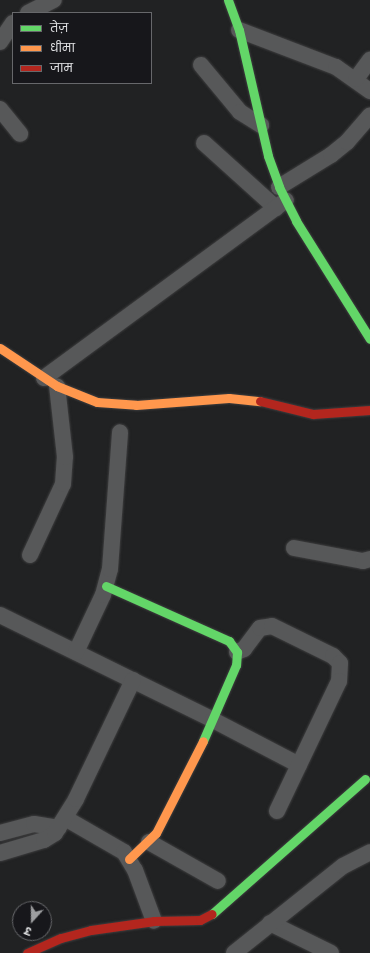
<!DOCTYPE html>
<meta charset="utf-8">
<style>
body{margin:0}
#map{position:relative;width:370px;height:953px;overflow:hidden;background:#212223;font-family:Poppins,"Noto Sans Devanagari",sans-serif}
div>[style]{position:absolute}
.roads{filter:drop-shadow(0 0 1px #3e3e3f) drop-shadow(0 0 1px #3e3e3f)}
.street>*{height:16px;margin:-8px;padding:0 8px;transform-origin:8px;border-radius:8px;background:#575859}
.fast>*{height:9px;margin:-4.5px;padding:0 4.5px;transform-origin:4.5px;border-radius:4.5px;background:#63d668}
.slow>*{height:9px;margin:-4.5px;padding:0 4.5px;transform-origin:4.5px;border-radius:4.5px;background:#ff974d}
.jam>*{height:9px;margin:-4.5px;padding:0 4.5px;transform-origin:4.5px;border-radius:4.5px;background:#b3261e}
span{translate:-50% -50%;white-space:nowrap;text-align:center;line-height:1.15;-webkit-text-stroke:4px #17171b;paint-order:stroke}
.legend{position:absolute;left:12px;top:12px;width:140px;height:72px;box-sizing:border-box;background:#17171b;border:1px solid #67686b;margin:0;padding:5px 7px;list-style:none;font-size:12px;color:#e0e1e3}
.legend li{display:flex;align-items:center;gap:8px;height:20px}
.legend b{width:20px;border:1px solid #67686b}
.north{position:absolute;left:12px;top:901px;width:40px;height:40px;box-sizing:border-box;background:#17171b;border:1px solid #67686b;border-radius:50%;rotate:201deg;font-size:11px;font-weight:700;line-height:16px;text-align:center;color:#e0e1e3}
.north::after{content:'';display:block;margin:auto;width:14px;height:18px;background:#9d9ea0;clip-path:polygon(50% 0,100% 100%,50% 72%,0 100%)}
</style>
<div id="map">
<div class="roads">
<div class="street">
<div style="left:28px;top:13px;width:29px;rotate:-27deg"></div>
<div style="left:239px;top:30px;width:104px;rotate:20.9deg"></div>
<div style="left:336px;top:67px;width:42px;rotate:35.2deg"></div>
<div style="left:0;top:42px;width:23px;rotate:-56deg"></div>
<div style="left:201px;top:65px;width:61px;rotate:50.3deg"></div>
<div style="left:240px;top:112px;width:25px;rotate:32deg"></div>
<div style="left:356px;top:79px;width:24px;rotate:-54deg"></div>
<div style="left:0;top:109px;width:32px;rotate:51deg"></div>
<div style="left:204px;top:143px;width:97px;rotate:42.1deg"></div>
<div style="left:279px;top:187px;width:61px;rotate:-31.6deg"></div>
<div style="left:331px;top:155px;width:21px;rotate:-39deg"></div>
<div style="left:347px;top:142px;width:35px;rotate:-49deg"></div>
<div style="left:44px;top:378px;width:300px;rotate:-36.3deg"></div>
<div style="left:294px;top:548px;width:70px;rotate:10.7deg"></div>
<div style="left:363px;top:561px;width:7px;rotate:-16deg"></div>
<div style="left:30px;top:555px;width:78px;rotate:-65.1deg"></div>
<div style="left:63px;top:484px;width:27px;rotate:-86deg"></div>
<div style="left:65px;top:457px;width:71px;rotate:-96.4deg"></div>
<div style="left:0;top:615px;width:237px;rotate:26.2deg"></div>
<div style="left:213px;top:720px;width:97px;rotate:27.6deg"></div>
<div style="left:76px;top:652px;width:63px;rotate:-64.7deg"></div>
<div style="left:103px;top:595px;width:27px;rotate:-75deg"></div>
<div style="left:110px;top:569px;width:137px;rotate:-85.8deg"></div>
<div style="left:237px;top:652px;width:8px;rotate:-23deg"></div>
<div style="left:244px;top:649px;width:26px;rotate:-53deg"></div>
<div style="left:260px;top:628px;width:12px;rotate:-9deg"></div>
<div style="left:272px;top:626px;width:68px;rotate:26.2deg"></div>
<div style="left:333px;top:656px;width:10px;rotate:45deg"></div>
<div style="left:340px;top:663px;width:18px;rotate:93deg"></div>
<div style="left:339px;top:681px;width:144px;rotate:115.5deg"></div>
<div style="left:65px;top:818px;width:68px;rotate:30deg"></div>
<div style="left:124px;top:852px;width:21px;rotate:59deg"></div>
<div style="left:135px;top:870px;width:54px;rotate:69.6deg"></div>
<div style="left:0;top:833px;width:35px;rotate:-15deg"></div>
<div style="left:34px;top:824px;width:25px;rotate:9deg"></div>
<div style="left:149px;top:842px;width:79px;rotate:29.5deg"></div>
<div style="left:0;top:853px;width:46px;rotate:-16.5deg"></div>
<div style="left:44px;top:840px;width:13px;rotate:-32deg"></div>
<div style="left:55px;top:833px;width:40px;rotate:-58deg"></div>
<div style="left:76px;top:799px;width:132px;rotate:-64.4deg"></div>
<div style="left:270px;top:923px;width:68px;rotate:26.2deg"></div>
<div style="left:234px;top:953px;width:139px;rotate:-38.6deg"></div>
<div style="left:343px;top:866px;width:30px;rotate:-27deg"></div>
</div>
<div class="fast">
<div style="left:228px;top:0;width:32px;rotate:70deg"></div>
<div style="left:239px;top:30px;width:129px;rotate:77deg"></div>
<div style="left:268px;top:156px;width:33px;rotate:70deg"></div>
<div style="left:279px;top:187px;width:38px;rotate:63deg"></div>
<div style="left:296px;top:221px;width:139px;rotate:57.9deg"></div>
<div style="left:106px;top:586px;width:135px;rotate:24.1deg"></div>
<div style="left:229px;top:641px;width:14px;rotate:54deg"></div>
<div style="left:237px;top:652px;width:13px;rotate:94deg"></div>
<div style="left:236px;top:665px;width:83px;rotate:113.5deg"></div>
<div style="left:212px;top:914px;width:204px;rotate:-41.4deg"></div>
</div>
<div class="slow">
<div style="left:0;top:348px;width:69px;rotate:33.7deg"></div>
<div style="left:57px;top:386px;width:43px;rotate:21.8deg"></div>
<div style="left:97px;top:402px;width:39px;rotate:4deg"></div>
<div style="left:136px;top:405px;width:93px;rotate:-4.3deg"></div>
<div style="left:229px;top:398px;width:31px;rotate:6deg"></div>
<div style="left:129px;top:859px;width:37px;rotate:-44deg"></div>
<div style="left:156px;top:833px;width:103px;rotate:-62.9deg"></div>
</div>
<div class="jam">
<div style="left:260px;top:401px;width:55px;rotate:13.8deg"></div>
<div style="left:313px;top:414px;width:57px;rotate:-4deg"></div>
<div style="left:27px;top:953px;width:37px;rotate:-24deg"></div>
<div style="left:61px;top:938px;width:31px;rotate:-15deg"></div>
<div style="left:91px;top:930px;width:64px;rotate:-8.1deg"></div>
<div style="left:154px;top:921px;width:46px;rotate:-1.2deg"></div>
<div style="left:200px;top:920px;width:13px;rotate:-27deg"></div>
</div>
</div>
<ul class="legend">
<li><b style="height:5px;background:#63d668"></b>तेज़</li>
<li><b style="height:5px;background:#ff974d"></b>धीमा</li>
<li><b style="height:5px;background:#b3261e"></b>जाम</li>
</ul>
<div class="north">उ</div>
</div>
